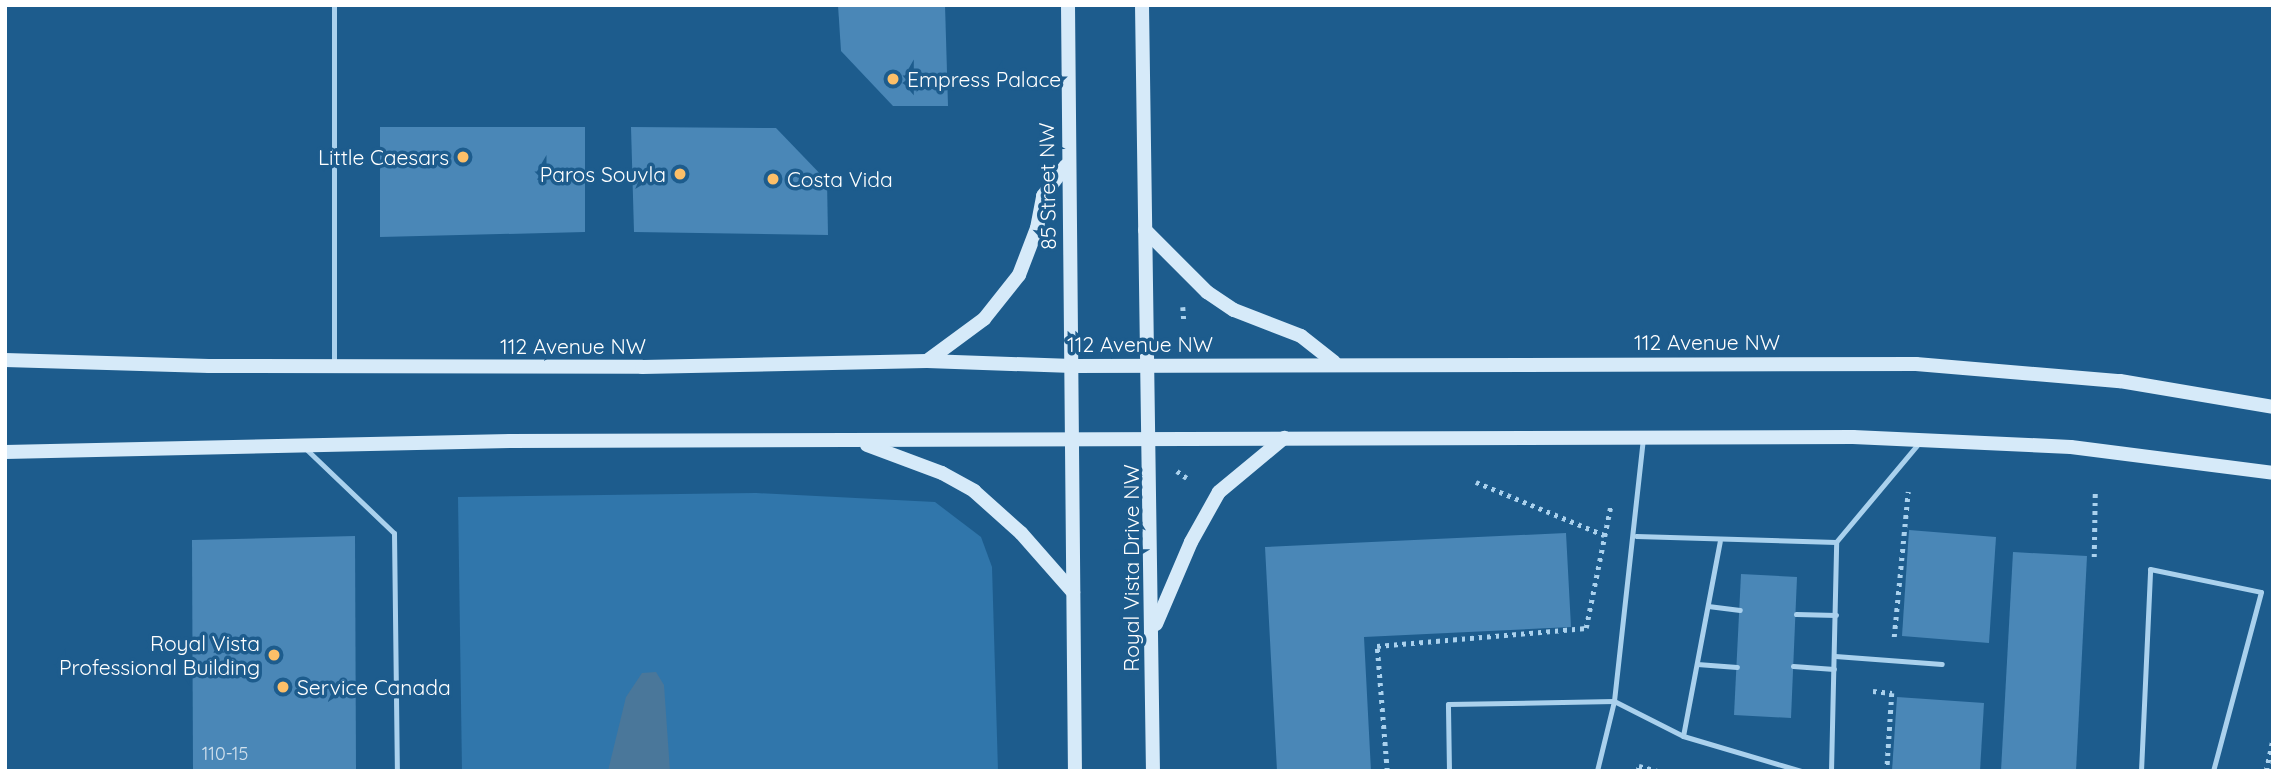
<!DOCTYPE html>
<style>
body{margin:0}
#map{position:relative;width:2278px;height:776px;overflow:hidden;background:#1d5c8d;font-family:Quicksand,sans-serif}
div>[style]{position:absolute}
.green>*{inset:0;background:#3076ab}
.water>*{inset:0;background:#4a779a}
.building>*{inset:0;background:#4a87b7}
.path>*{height:4.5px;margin-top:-2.25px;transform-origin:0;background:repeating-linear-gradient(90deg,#aad1ed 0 3.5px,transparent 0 8.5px)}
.lane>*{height:5px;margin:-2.5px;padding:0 2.5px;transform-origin:2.5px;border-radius:2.5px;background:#aad1ed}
.secondary>*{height:14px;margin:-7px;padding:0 7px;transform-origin:7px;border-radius:7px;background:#d6eaf9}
.dots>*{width:19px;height:19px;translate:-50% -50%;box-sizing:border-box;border:4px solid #1d5c8d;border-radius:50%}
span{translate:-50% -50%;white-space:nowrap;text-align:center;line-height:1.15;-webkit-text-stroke:7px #1d5c8d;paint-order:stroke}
.number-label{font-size:18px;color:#d2e1ed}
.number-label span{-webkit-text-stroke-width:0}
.poi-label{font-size:21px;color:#fff}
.left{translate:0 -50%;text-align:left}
.right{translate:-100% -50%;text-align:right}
.street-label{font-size:21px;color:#fff}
.frame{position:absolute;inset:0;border:7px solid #fff;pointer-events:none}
</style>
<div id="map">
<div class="green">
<div style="clip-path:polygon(756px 493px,935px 502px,981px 537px,992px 567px,998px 771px,462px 771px,458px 497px)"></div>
</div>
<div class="water">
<div style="clip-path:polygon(656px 672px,664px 685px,670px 771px,608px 771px,626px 697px,642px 673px)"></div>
</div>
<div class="building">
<div style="clip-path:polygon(838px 5px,945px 5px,948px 106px,893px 106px,841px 51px)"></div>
<div style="clip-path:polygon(380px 127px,585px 127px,585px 232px,380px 237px)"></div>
<div style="clip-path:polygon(631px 127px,776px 128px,827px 181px,828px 235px,634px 232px)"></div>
<div style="clip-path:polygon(1909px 530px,1996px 537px,1989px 643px,1902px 636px)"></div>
<div style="clip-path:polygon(1566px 533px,1571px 627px,1364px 637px,1371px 771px,1277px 771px,1265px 547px)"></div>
<div style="clip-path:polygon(355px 536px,356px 771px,193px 771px,192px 540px)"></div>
<div style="clip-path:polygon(2013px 552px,2087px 556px,2076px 771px,2001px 771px)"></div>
<div style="clip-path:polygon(1741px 574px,1797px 577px,1791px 718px,1734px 715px)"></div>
<div style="clip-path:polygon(1897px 697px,1984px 703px,1980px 771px,1892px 771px)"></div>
</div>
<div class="path">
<div style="left:1183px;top:307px;width:14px;rotate:86deg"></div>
<div style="left:1177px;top:471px;width:12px;rotate:35deg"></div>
<div style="left:1476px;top:482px;width:139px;rotate:22.5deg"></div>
<div style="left:2094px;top:557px;width:65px;rotate:-89.1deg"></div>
<div style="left:1894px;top:637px;width:146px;rotate:-84.5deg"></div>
<div style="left:1873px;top:691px;width:19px;rotate:6deg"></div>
<div style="left:1892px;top:693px;width:78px;rotate:93.7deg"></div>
<div style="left:1387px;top:771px;width:125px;rotate:-94.6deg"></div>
<div style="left:1377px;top:646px;width:210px;rotate:-4.9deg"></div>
<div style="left:1586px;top:628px;width:126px;rotate:-78.6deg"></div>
<div style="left:1638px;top:771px;width:5px;rotate:-79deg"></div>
<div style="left:1639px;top:766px;width:20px;rotate:15deg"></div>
<div style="left:2266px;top:771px;width:33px;rotate:-78deg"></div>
</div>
<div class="lane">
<div style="left:334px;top:5px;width:361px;rotate:90deg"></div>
<div style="left:1643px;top:438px;width:265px;rotate:96.3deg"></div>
<div style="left:1614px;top:701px;width:77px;rotate:26.9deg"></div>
<div style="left:1683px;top:736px;width:123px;rotate:16.5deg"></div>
<div style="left:305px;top:448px;width:123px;rotate:43.7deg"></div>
<div style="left:394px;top:533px;width:238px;rotate:89.3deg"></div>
<div style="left:1636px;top:536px;width:200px;rotate:1.7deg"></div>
<div style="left:1708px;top:606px;width:32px;rotate:7deg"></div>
<div style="left:1796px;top:614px;width:40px;rotate:1.4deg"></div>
<div style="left:1835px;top:656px;width:107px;rotate:4.3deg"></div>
<div style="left:1697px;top:664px;width:40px;rotate:4.3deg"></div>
<div style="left:1793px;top:666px;width:41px;rotate:4.2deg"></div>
<div style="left:1683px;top:736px;width:198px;rotate:-79.3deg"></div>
<div style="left:1449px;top:771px;width:67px;rotate:-90.9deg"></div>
<div style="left:1448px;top:704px;width:166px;rotate:-1deg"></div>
<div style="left:1614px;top:701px;width:72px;rotate:103.7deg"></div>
<div style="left:1831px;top:771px;width:229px;rotate:-88.7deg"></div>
<div style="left:1836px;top:542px;width:128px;rotate:-50.1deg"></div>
<div style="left:2141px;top:771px;width:202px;rotate:-87.4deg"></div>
<div style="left:2150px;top:569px;width:113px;rotate:11.7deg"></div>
<div style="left:2261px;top:592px;width:185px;rotate:105deg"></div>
</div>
<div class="secondary">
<div style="left:1068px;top:5px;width:766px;rotate:89.48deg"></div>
<div style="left:1142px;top:5px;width:766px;rotate:89.18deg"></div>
<div style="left:1145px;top:230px;width:88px;rotate:45deg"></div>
<div style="left:1207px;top:292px;width:32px;rotate:34deg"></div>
<div style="left:1234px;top:310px;width:72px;rotate:21.2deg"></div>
<div style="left:1301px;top:336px;width:42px;rotate:38.2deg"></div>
<div style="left:5px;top:360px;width:204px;rotate:1.7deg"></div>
<div style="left:209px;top:366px;width:433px;rotate:0.1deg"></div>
<div style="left:642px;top:367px;width:285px;rotate:-1.2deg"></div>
<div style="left:927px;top:361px;width:146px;rotate:2deg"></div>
<div style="left:1073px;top:366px;width:843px;rotate:-0.14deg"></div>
<div style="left:1916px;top:364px;width:205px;rotate:4.8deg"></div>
<div style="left:2120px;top:381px;width:155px;rotate:9.6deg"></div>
<div style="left:927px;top:361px;width:71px;rotate:-36.4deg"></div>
<div style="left:984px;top:319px;width:56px;rotate:-51.5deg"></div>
<div style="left:1019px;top:275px;width:50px;rotate:-69deg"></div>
<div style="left:1037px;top:228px;width:33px;rotate:-79deg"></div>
<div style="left:1043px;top:196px;width:38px;rotate:-53deg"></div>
<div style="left:867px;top:445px;width:80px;rotate:20.5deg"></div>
<div style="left:942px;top:473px;width:37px;rotate:29deg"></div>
<div style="left:974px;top:491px;width:63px;rotate:41.8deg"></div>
<div style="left:1021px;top:533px;width:79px;rotate:48.6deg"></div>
<div style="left:5px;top:452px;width:505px;rotate:-1.25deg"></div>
<div style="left:510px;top:441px;width:1343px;rotate:-0.17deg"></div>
<div style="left:1853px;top:437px;width:218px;rotate:2.6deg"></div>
<div style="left:2071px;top:447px;width:204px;rotate:7.3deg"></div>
<div style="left:1156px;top:624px;width:89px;rotate:-66.9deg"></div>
<div style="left:1191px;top:542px;width:57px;rotate:-60.8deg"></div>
<div style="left:1219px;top:492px;width:85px;rotate:-39.7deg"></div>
</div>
<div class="dots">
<div style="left:893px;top:79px;background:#fcbf68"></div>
<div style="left:463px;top:157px;background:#fcbf68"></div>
<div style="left:680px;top:174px;background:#fcbf68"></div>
<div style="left:773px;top:179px;background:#fcbf68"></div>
<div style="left:274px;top:655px;background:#fcbf68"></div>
<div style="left:283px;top:687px;background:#fcbf68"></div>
</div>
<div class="number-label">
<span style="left:225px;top:754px">110-15</span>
</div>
<div class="poi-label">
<span class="left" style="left:907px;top:79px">Empress Palace</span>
<span class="right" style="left:449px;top:157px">Little Caesars</span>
<span class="right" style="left:666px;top:174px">Paros Souvla</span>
<span class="left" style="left:787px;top:179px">Costa Vida</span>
<span class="right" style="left:260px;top:655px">Royal Vista<br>Professional Building</span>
<span class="left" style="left:297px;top:687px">Service Canada</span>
</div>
<div class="street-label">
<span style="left:1047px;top:186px;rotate:-91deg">85 Street NW</span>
<span style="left:1707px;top:342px">112 Avenue NW</span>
<span style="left:1140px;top:344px">112 Avenue NW</span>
<span style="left:573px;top:346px">112 Avenue NW</span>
<span style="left:1131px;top:568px;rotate:-90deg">Royal Vista Drive NW</span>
</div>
<div class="frame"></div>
</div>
